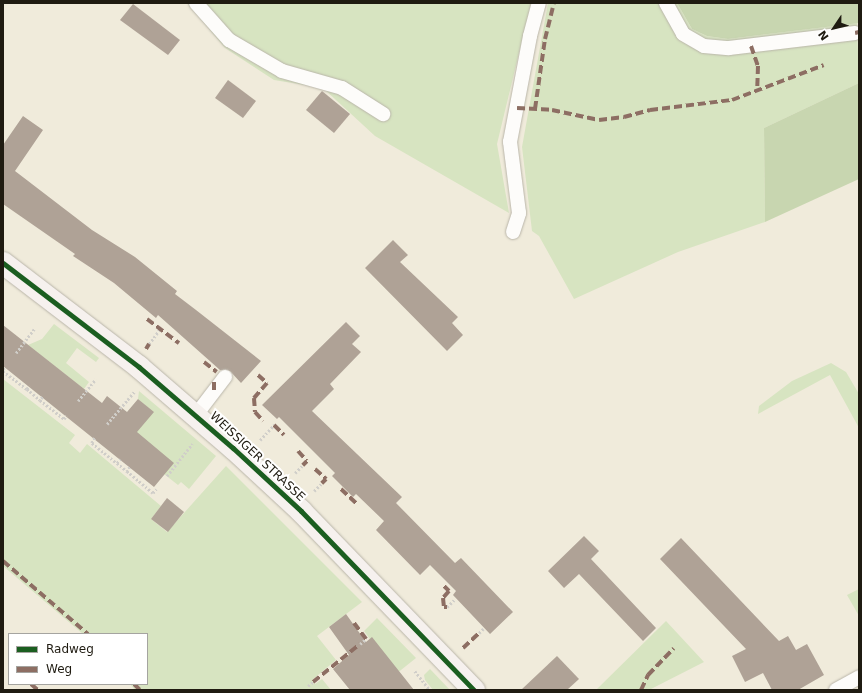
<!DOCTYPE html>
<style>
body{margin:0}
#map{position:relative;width:862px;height:693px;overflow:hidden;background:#f0ebdb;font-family:"DejaVu Sans",sans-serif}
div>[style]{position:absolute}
.green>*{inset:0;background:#d7e4c1}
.forest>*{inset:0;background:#c8d6b0}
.building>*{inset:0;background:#afa296}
.path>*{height:2.5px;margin-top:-1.25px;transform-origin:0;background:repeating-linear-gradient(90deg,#d0cec9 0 2px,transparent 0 4px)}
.roads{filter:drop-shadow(0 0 1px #b9b5a9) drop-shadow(0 0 1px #b9b5a9)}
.lane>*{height:14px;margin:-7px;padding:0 7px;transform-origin:7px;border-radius:7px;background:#fdfcfa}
.secondary>*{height:22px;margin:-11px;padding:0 11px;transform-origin:11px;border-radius:11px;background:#f6f1ee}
.quiet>*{height:4px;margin-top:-2px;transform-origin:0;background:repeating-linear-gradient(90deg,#8d6e63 0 8px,transparent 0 12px)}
.cycleway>*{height:5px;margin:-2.5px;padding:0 2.5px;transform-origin:2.5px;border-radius:2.5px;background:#1b5e20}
span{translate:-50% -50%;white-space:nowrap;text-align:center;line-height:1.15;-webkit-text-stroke:4px #fff;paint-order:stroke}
.street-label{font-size:12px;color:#1f1b11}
.frame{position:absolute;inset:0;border:4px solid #1f1b11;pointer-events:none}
.legend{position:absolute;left:8px;top:633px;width:140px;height:52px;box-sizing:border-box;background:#fff;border:1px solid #a5a4a0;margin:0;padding:5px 7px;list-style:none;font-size:12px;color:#1f1b11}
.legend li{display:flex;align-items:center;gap:8px;height:20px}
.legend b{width:20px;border:1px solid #a5a4a0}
.north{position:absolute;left:814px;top:8px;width:40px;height:40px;-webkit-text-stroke:3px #fff;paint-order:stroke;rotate:235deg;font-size:11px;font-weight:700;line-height:16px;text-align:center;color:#1f1b11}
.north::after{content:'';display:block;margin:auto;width:14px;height:18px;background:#1f1b11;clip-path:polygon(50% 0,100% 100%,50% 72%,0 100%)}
</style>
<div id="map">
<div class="green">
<div style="clip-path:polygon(187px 3px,531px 3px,497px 144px,509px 213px,375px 136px,323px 88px,274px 80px,225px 48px)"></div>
<div style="clip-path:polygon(548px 3px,677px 3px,692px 29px,707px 36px,728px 39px,857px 23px,859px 83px,764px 128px,765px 222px,678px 252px,574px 299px,539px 236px,532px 231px,522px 147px)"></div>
<div style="clip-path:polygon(54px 324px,99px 358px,96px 362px,77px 348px,66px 363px,89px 382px,84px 389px,28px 345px,42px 339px)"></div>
<div style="clip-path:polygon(831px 363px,846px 372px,859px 394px,859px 428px,830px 375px,758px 414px,759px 406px,792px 381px)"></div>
<div style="clip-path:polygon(3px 379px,75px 435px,69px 443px,80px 453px,87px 444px,161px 506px,151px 519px,167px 532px,226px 466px,362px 602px,317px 636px,336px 660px,312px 680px,315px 684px,322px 679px,331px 690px,135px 690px,130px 684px,147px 684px,147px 634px,83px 634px,3px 566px)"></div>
<div style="clip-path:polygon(139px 391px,216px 456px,189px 489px,181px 482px,178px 485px,164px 474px,132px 429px,153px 412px,138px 399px)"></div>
<div style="clip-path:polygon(859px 589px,859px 616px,847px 595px)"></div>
<div style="clip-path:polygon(377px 618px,416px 658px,376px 690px,370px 639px,364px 631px)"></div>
<div style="clip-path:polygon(666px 621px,704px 662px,649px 690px,596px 690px)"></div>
<div style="clip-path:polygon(430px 669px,450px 690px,433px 690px,425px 680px,424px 675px)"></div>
</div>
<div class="forest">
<div style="clip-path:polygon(677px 3px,859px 3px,859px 23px,728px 39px,707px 36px,692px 29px)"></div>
<div style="clip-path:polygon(859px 83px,859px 179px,765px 222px,764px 128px)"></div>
</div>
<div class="building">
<div style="clip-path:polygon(133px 4px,180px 40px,168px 55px,120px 20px)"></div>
<div style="clip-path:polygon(228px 80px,256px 101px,243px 118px,215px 98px)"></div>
<div style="clip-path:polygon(322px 91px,350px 114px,334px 133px,306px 110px)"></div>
<div style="clip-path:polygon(23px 116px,43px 130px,15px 171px,92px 230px,135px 257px,177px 291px,175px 294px,196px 310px,261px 361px,241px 383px,230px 371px,220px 370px,158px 315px,156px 318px,114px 283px,73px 256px,75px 254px,3px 204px,3px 145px)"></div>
<div style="clip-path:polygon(393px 240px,408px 255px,400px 262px,458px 317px,452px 323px,463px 335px,447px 351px,365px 268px)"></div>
<div style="clip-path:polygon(346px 322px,360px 336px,352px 344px,361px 352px,330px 384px,334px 389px,312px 411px,402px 497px,396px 503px,455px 563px,461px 558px,513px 612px,490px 634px,453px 595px,456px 591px,430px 565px,420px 575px,376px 530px,384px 521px,356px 494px,353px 497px,332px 476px,335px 473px,279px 417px,277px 419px,262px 405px)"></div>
<div style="clip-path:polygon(3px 325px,102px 403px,107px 396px,127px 412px,138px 399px,154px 412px,137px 432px,174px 463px,154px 487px,3px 366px)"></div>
<div style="clip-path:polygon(167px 498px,184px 512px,168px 532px,151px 519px)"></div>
<div style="clip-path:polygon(584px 536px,599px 551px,591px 559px,656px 628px,643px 641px,579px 574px,564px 588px,548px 571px)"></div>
<div style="clip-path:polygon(681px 538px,779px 641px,788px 636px,796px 650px,807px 644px,824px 675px,798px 690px,772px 690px,763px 673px,745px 682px,732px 656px,746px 649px,660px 559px)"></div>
<div style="clip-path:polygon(346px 614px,366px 642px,372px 637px,414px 690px,350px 690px,333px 669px,349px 655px,329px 627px)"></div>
<div style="clip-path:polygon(557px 656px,579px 679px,567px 690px,521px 690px)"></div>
</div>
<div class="path">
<div style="left:149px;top:344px;width:19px;rotate:-54deg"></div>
<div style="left:16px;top:353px;width:30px;rotate:-53deg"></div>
<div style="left:3px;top:369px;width:3px;rotate:-45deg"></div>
<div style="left:3px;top:371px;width:30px;rotate:37deg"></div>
<div style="left:27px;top:389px;width:4px;rotate:-45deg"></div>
<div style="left:27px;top:389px;width:17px;rotate:40deg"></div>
<div style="left:43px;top:397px;width:4px;rotate:135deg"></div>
<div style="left:40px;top:400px;width:31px;rotate:38deg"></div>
<div style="left:64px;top:419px;width:4px;rotate:-63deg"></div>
<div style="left:78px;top:401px;width:28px;rotate:-51deg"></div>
<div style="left:107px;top:424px;width:42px;rotate:-49.8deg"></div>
<div style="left:95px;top:438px;width:6px;rotate:121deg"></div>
<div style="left:92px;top:443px;width:32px;rotate:39deg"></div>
<div style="left:117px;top:463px;width:5px;rotate:-53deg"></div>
<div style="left:260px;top:440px;width:21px;rotate:-47deg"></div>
<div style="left:117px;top:463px;width:13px;rotate:39deg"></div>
<div style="left:130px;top:467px;width:5px;rotate:127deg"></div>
<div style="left:127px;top:471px;width:34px;rotate:40deg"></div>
<div style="left:153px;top:493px;width:5px;rotate:-53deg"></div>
<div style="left:295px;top:473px;width:11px;rotate:-45deg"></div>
<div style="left:167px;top:476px;width:41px;rotate:-52deg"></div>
<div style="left:314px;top:491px;width:11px;rotate:-45deg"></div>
<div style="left:447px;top:607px;width:10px;rotate:-45deg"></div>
<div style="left:479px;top:633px;width:6px;rotate:-45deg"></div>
<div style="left:360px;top:644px;width:8px;rotate:-40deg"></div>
<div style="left:415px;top:671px;width:24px;rotate:52deg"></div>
<div style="left:308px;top:686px;width:6px;rotate:-39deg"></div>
</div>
<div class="roads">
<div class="lane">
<div style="left:196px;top:3px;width:50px;rotate:48.3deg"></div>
<div style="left:229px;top:40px;width:61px;rotate:30.3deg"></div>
<div style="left:282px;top:71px;width:62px;rotate:15.8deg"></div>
<div style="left:342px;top:88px;width:49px;rotate:32.4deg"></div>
<div style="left:666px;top:3px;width:35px;rotate:61deg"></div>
<div style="left:683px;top:34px;width:24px;rotate:30deg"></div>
<div style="left:704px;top:46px;width:25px;rotate:5deg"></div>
<div style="left:729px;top:48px;width:127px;rotate:-6.8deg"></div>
<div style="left:513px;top:232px;width:20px;rotate:-72deg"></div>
<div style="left:519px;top:213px;width:72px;rotate:-97.2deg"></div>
<div style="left:510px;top:142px;width:108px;rotate:-79.3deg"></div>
<div style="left:530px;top:36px;width:34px;rotate:-75deg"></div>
<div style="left:196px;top:415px;width:48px;rotate:-52.7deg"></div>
<div style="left:836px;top:690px;width:26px;rotate:-29deg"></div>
</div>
<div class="secondary">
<div style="left:3px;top:263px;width:171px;rotate:37.4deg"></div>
<div style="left:139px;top:367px;width:124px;rotate:40.8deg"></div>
<div style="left:233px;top:448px;width:93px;rotate:42.8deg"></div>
<div style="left:301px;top:511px;width:249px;rotate:46deg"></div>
</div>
</div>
<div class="quiet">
<div style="left:855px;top:33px;width:4px;rotate:-14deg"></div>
<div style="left:751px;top:46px;width:21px;rotate:71deg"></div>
<div style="left:758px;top:66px;width:25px;rotate:92deg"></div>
<div style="left:517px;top:108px;width:35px;rotate:3deg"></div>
<div style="left:552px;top:110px;width:48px;rotate:12deg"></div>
<div style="left:599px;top:120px;width:25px;rotate:-7deg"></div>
<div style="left:624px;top:117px;width:27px;rotate:-15deg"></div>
<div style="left:650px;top:110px;width:83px;rotate:-7deg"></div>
<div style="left:732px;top:100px;width:98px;rotate:-20.8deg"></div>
<div style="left:535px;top:109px;width:71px;rotate:-81.9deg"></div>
<div style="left:545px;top:39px;width:37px;rotate:-76deg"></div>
<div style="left:147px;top:319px;width:40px;rotate:37deg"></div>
<div style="left:146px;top:349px;width:6px;rotate:-59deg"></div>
<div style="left:204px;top:362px;width:16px;rotate:38deg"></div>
<div style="left:258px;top:375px;width:12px;rotate:42deg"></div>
<div style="left:267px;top:383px;width:20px;rotate:131deg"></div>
<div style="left:254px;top:398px;width:14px;rotate:86deg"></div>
<div style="left:255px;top:412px;width:12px;rotate:48deg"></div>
<div style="left:214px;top:382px;width:10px;rotate:90deg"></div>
<div style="left:274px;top:425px;width:14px;rotate:45deg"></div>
<div style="left:298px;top:451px;width:13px;rotate:48deg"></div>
<div style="left:307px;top:461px;width:6px;rotate:135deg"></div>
<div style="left:315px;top:469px;width:15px;rotate:42deg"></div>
<div style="left:326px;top:479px;width:6px;rotate:135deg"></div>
<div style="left:341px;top:489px;width:23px;rotate:43deg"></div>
<div style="left:3px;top:561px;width:112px;rotate:40.7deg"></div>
<div style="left:444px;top:586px;width:7px;rotate:45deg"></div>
<div style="left:449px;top:591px;width:9px;rotate:131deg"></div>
<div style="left:443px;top:598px;width:9px;rotate:84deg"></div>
<div style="left:444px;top:607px;width:3px"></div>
<div style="left:354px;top:623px;width:20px;rotate:53deg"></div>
<div style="left:463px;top:648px;width:22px;rotate:-43deg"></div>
<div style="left:313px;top:682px;width:60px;rotate:-39deg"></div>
<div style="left:31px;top:684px;width:9px;rotate:41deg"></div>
<div style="left:134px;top:684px;width:8px;rotate:45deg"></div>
<div style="left:641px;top:690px;width:17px;rotate:-65deg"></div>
<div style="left:648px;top:675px;width:37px;rotate:-46deg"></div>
</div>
<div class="cycleway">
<div style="left:3px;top:263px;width:171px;rotate:37.4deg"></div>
<div style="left:139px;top:367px;width:124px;rotate:40.8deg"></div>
<div style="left:233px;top:448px;width:93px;rotate:42.8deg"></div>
<div style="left:301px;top:511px;width:249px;rotate:46deg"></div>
</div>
<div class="street-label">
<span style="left:257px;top:457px;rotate:43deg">WEISSIGER STRASSE</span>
</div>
<div class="frame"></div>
<ul class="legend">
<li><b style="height:5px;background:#1b5e20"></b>Radweg</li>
<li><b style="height:5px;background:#8d6e63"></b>Weg</li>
</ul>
<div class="north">N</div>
</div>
